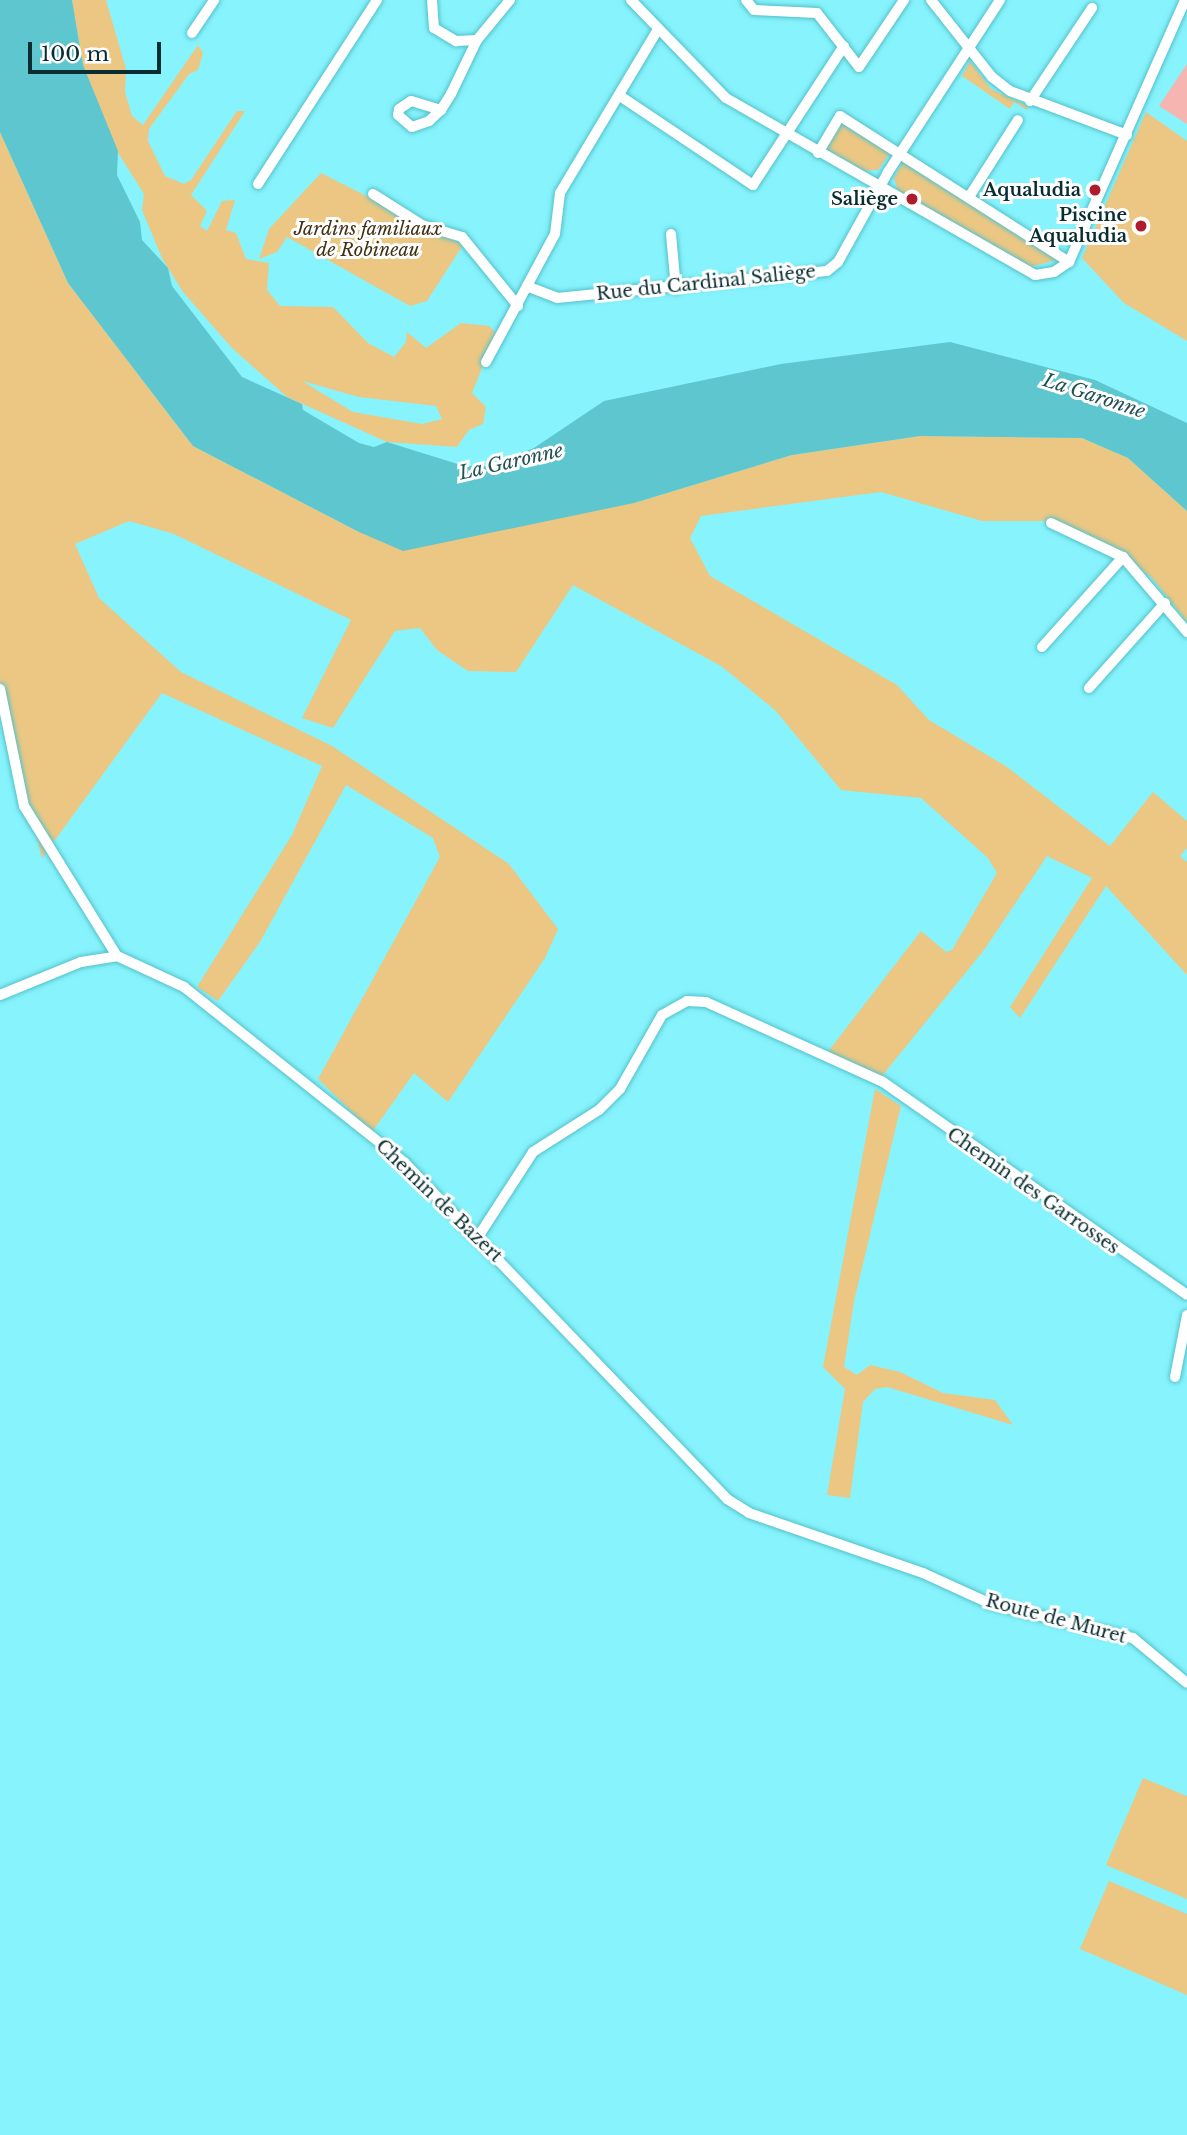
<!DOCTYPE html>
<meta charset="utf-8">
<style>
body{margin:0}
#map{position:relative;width:1187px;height:2135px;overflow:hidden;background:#87f3fc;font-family:"Libre Baskerville",serif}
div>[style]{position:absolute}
.green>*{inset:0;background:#ebc783}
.water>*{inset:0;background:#5ec6ce}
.building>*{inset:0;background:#f7b5b1}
.roads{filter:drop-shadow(0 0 2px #53c1cb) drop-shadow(0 0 2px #53c1cb)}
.minor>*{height:10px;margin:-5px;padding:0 5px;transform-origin:5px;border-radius:5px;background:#fff}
.dots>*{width:19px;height:19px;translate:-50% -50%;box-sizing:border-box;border:4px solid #fff;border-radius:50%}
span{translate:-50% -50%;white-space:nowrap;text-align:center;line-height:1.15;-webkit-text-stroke:6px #fff;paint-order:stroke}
.poi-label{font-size:18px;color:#092d30;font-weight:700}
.right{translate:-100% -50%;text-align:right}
.park-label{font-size:18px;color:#413213;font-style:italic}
.street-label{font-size:18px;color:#092d30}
.water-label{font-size:19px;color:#225054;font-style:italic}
.scale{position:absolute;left:28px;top:42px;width:133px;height:32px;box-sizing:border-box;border:4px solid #092d30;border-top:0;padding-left:9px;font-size:21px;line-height:24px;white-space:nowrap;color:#092d30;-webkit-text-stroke:5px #fff;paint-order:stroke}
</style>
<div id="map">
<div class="green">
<div style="clip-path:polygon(evenodd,72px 0,106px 0,126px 69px,125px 92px,132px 116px,143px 125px,198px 45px,203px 53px,198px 70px,189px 74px,149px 129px,148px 141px,165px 176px,184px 184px,191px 180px,237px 111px,245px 111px,191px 195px,207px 211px,200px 226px,207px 231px,222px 201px,235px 200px,226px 230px,236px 233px,246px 259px,269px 263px,267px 290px,280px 306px,333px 307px,368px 343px,394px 357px,406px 342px,407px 332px,426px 348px,461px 323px,489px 326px,495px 332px,492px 343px,472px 393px,486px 407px,483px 424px,469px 430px,457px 447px,387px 442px,287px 397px,232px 348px,183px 292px,162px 258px,142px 210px,144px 194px,108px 137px,83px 65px,72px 0,302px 381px,359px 397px,436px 406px,442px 419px,422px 424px,353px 412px,302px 381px)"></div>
<div style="clip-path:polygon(970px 61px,991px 89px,1027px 106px,1027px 110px,1014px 102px,1010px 109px,962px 76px)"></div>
<div style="clip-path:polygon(1146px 112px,1187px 141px,1187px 341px,1124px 303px,1082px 258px)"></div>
<div style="clip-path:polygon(842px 123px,890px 153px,878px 170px,864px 171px,825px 149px)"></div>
<div style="clip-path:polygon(0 132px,68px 283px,193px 446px,359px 532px,553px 516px,634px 503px,792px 455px,920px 436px,1082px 438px,1128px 458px,1187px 511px,1187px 622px,1152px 578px,1113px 547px,1054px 521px,982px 521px,881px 492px,701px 516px,690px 538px,710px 576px,897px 685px,929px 720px,1007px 767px,1110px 846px,1153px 792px,1187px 821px,1187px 848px,1180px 856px,1187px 862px,1187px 975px,1106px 886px,1020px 1018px,1010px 1007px,1092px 878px,1047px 856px,984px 950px,882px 1076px,827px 1053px,921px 931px,946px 952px,952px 950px,997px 873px,988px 858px,921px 798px,841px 790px,775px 710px,721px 666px,573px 585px,516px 672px,468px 671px,437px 650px,420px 628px,395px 631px,333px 728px,302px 718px,351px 620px,174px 534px,129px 521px,75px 544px,99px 598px,181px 672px,332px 746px,509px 864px,558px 929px,545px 958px,448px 1102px,414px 1073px,372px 1132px,318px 1079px,440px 857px,433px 838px,346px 785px,260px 942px,218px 1001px,197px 987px,292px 835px,322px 766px,162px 693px,42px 858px,0 701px)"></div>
<div style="clip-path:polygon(903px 162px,1057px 260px,1029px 267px,898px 191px,894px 178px)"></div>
<div style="clip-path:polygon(321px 173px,463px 245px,427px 301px,410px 306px,287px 237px,277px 252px,259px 259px,269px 229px)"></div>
<div style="clip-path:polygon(875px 1089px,901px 1106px,854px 1301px,844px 1367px,857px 1375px,870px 1365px,900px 1372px,943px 1393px,995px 1400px,1013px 1425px,887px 1387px,875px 1389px,863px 1402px,850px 1498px,827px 1495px,845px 1389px,823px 1367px)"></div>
<div style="clip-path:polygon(1143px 1778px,1187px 1796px,1187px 1899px,1106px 1865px)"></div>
<div style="clip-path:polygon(1109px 1881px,1187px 1914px,1187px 1995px,1080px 1949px)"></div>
</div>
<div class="water">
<div style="clip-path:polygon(0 0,72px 0,83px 65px,118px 151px,117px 175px,140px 222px,142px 240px,168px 268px,172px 286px,242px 377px,302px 404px,303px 410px,359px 443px,374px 447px,387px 442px,464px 466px,489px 466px,534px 448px,604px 401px,781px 364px,950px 342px,1095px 380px,1187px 423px,1187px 511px,1128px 458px,1082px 438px,920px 436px,792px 455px,634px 503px,403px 551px,359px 532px,193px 446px,68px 283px,0 132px)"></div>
</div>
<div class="building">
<div style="clip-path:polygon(1187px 64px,1187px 124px,1159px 106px)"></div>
</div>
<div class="roads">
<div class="minor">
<div style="left:432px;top:0;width:28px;rotate:86deg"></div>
<div style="left:434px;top:28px;width:26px;rotate:31deg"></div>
<div style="left:456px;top:41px;width:21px;rotate:-3deg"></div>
<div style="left:477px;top:40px;width:52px;rotate:-50.5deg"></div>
<div style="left:631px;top:0;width:136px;rotate:45.9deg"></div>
<div style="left:726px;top:98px;width:356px;rotate:29.8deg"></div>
<div style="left:1035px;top:275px;width:19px;rotate:-9deg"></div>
<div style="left:1054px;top:272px;width:18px;rotate:-34deg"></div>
<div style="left:1069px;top:262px;width:287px;rotate:-66.1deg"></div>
<div style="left:746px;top:0;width:13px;rotate:51deg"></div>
<div style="left:754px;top:10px;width:63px;rotate:2.7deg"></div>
<div style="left:817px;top:13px;width:68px;rotate:52.1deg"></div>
<div style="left:859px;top:67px;width:81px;rotate:-56.1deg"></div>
<div style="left:931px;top:0;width:98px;rotate:51.6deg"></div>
<div style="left:992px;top:77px;width:23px;rotate:38deg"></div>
<div style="left:1010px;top:91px;width:125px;rotate:20.6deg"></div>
<div style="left:192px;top:33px;width:40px;rotate:-56deg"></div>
<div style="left:620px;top:96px;width:160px;rotate:33.8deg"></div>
<div style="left:753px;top:185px;width:166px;rotate:-56.8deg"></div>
<div style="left:1030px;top:101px;width:112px;rotate:-56.3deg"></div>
<div style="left:441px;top:110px;width:31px;rotate:-163deg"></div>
<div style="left:411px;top:101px;width:14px;rotate:146deg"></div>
<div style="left:399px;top:109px;width:6px;rotate:99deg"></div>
<div style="left:398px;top:115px;width:18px;rotate:41deg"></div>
<div style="left:412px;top:127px;width:18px;rotate:-19deg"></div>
<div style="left:429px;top:121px;width:16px;rotate:-43deg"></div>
<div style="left:441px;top:110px;width:19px;rotate:-58deg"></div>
<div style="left:451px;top:94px;width:60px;rotate:-64.3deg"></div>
<div style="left:818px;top:153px;width:43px;rotate:-59.3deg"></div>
<div style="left:840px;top:116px;width:272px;rotate:32.5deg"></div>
<div style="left:258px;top:184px;width:219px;rotate:-57.1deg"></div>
<div style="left:373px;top:194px;width:58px;rotate:32.3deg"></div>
<div style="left:422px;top:225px;width:42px;rotate:16.7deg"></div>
<div style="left:462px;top:237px;width:89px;rotate:50.9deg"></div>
<div style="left:969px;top:197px;width:91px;rotate:-57.5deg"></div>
<div style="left:671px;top:234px;width:55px;rotate:84.8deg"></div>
<div style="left:529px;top:287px;width:30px;rotate:21deg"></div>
<div style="left:557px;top:298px;width:271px;rotate:-5.7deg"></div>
<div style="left:827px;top:271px;width:14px;rotate:-39deg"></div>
<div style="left:838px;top:262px;width:103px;rotate:-60.9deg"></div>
<div style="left:888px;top:172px;width:205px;rotate:-56.9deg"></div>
<div style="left:486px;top:362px;width:145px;rotate:-61.7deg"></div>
<div style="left:555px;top:234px;width:41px;rotate:-83deg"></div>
<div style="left:560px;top:193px;width:191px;rotate:-59.1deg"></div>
<div style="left:1051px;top:523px;width:80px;rotate:25.3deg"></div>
<div style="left:1123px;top:557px;width:99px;rotate:49.5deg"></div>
<div style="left:1042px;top:647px;width:121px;rotate:-48deg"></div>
<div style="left:1089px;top:688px;width:114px;rotate:-48.2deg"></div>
<div style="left:0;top:689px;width:119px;rotate:78.4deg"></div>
<div style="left:24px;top:806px;width:176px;rotate:58.2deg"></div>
<div style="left:0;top:995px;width:87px;rotate:-22.2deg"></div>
<div style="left:81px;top:962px;width:36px;rotate:-9deg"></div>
<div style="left:117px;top:956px;width:74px;rotate:24.8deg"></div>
<div style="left:184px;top:987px;width:281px;rotate:38.5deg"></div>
<div style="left:404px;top:1162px;width:467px;rotate:46.2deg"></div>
<div style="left:727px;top:1499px;width:26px;rotate:32deg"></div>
<div style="left:749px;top:1513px;width:184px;rotate:19deg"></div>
<div style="left:923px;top:1573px;width:75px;rotate:24.5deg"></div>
<div style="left:991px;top:1604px;width:146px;rotate:13.5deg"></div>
<div style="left:1133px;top:1638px;width:70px;rotate:39.8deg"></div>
<div style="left:478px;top:1237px;width:101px;rotate:-57.1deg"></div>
<div style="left:533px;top:1152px;width:78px;rotate:-32.5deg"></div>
<div style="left:599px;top:1110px;width:30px;rotate:-45deg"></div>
<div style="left:620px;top:1089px;width:85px;rotate:-60.4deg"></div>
<div style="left:662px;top:1015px;width:29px;rotate:-29deg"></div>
<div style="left:687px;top:1001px;width:19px;rotate:3deg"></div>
<div style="left:706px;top:1002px;width:194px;rotate:24.3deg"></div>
<div style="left:883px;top:1082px;width:371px;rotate:35deg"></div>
<div style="left:1175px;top:1377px;width:63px;rotate:-79deg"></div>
</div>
</div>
<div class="dots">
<div style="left:1095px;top:190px;background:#ae1b2a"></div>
<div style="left:912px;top:199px;background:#ae1b2a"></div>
<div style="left:1141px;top:226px;background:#ae1b2a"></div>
</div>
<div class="poi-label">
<span class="right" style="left:1081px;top:190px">Aqualudia</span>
<span class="right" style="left:898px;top:199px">Saliège</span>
<span class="right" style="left:1127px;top:226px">Piscine<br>Aqualudia</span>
</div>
<div class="park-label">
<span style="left:368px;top:240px">Jardins familiaux<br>de Robineau</span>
</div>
<div class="street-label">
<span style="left:706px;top:283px;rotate:-6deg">Rue du Cardinal Saliège</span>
<span style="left:1033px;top:1191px;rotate:35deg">Chemin des Garrosses</span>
<span style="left:439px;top:1201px;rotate:44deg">Chemin de Bazert</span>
<span style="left:1056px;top:1619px;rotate:15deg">Route de Muret</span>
</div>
<div class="water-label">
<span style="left:1094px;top:396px;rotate:18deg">La Garonne</span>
<span style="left:511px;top:462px;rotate:-13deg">La Garonne</span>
</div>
<div class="scale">100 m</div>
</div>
